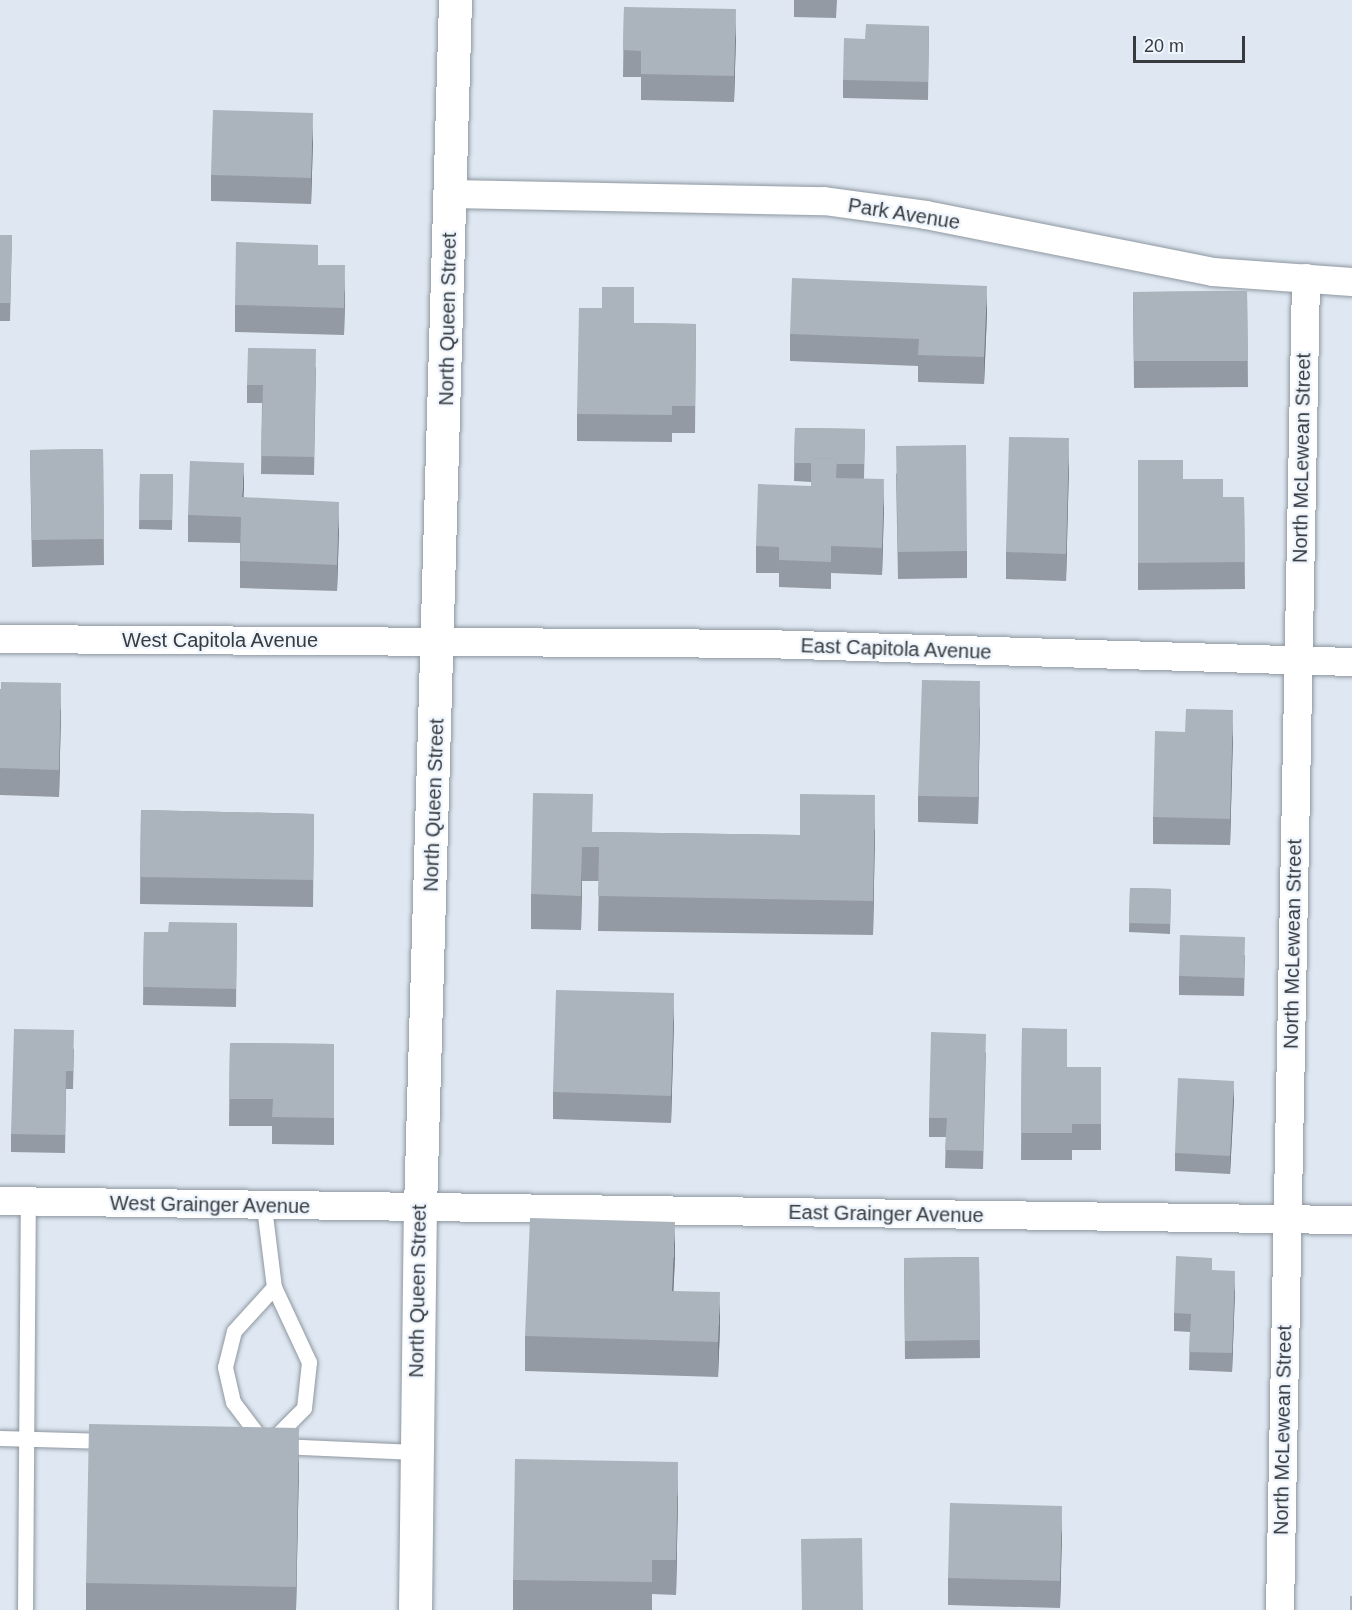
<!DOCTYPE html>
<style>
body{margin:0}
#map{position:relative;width:1352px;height:1610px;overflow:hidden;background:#dfe8f2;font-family:Helvetica,sans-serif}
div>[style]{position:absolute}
.roads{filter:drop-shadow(0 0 2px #8e97a0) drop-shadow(0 0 2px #8e97a0)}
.lane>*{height:15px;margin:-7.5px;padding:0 7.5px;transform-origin:7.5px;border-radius:7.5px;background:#fff}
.street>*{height:28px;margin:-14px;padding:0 14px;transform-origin:14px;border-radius:14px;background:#fff}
.secondary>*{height:33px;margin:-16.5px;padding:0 16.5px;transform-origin:16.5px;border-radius:16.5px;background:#fff}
.wall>*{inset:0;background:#939aa3}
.shaded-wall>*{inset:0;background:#787d84}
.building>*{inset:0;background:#abb3bd}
span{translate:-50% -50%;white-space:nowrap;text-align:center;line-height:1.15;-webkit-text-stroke:4.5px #eef5fd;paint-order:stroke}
.street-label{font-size:20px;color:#373b3f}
.scale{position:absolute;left:1133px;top:36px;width:112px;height:27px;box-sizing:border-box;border:3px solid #373b3f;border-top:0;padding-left:8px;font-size:18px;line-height:21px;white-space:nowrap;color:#373b3f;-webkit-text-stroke:4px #eef5fd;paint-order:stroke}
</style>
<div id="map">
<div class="roads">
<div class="lane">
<div style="left:264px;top:1207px;width:81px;rotate:82.9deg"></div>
<div style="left:274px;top:1287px;width:83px;rotate:65deg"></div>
<div style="left:309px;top:1362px;width:46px;rotate:96.2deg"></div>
<div style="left:304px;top:1408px;width:48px;rotate:135deg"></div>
<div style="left:0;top:1438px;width:108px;rotate:1.6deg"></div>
<div style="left:264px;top:1443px;width:51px;rotate:-127.1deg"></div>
<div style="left:233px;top:1402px;width:36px;rotate:-103deg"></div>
<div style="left:225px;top:1367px;width:37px;rotate:-76deg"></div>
<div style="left:234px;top:1331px;width:59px;rotate:-47.7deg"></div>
<div style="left:279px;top:1446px;width:136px;rotate:2.5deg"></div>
<div style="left:25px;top:1610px;width:408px;rotate:-89.6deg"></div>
</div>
<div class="street">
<div style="left:451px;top:194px;width:373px;rotate:1.1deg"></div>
<div style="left:824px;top:201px;width:103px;rotate:7.8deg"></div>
<div style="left:926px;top:215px;width:293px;rotate:11.2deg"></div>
<div style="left:1213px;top:272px;width:139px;rotate:4.1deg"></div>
<div style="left:0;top:639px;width:765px;rotate:0.37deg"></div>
<div style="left:765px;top:644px;width:587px;rotate:1.76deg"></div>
<div style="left:0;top:1201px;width:1352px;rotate:0.81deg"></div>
<div style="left:1280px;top:1610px;width:1332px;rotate:-88.88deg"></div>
</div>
<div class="secondary">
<div style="left:415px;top:1610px;width:402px;rotate:-89.3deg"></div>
<div style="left:420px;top:1208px;width:1209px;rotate:-88.34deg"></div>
</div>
</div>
<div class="wall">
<div style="clip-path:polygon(794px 0,837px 0,836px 18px,794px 17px)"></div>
<div style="clip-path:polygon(624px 7px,736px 36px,734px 102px,641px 100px,641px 77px,623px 77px)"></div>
<div style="clip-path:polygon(929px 26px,928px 100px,843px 98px,843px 80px)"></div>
<div style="clip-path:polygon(313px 140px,311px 204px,211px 201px,211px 175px)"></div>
<div style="clip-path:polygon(0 235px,12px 235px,10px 321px,0 321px)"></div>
<div style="clip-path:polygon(318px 265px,345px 292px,344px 335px,235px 332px,235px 305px)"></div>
<div style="clip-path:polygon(1247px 291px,1248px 387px,1134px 388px,1133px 292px)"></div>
<div style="clip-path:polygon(987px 313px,984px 384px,918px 382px,918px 366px,790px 361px,790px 334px)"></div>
<div style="clip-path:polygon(634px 323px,696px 324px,695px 433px,672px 433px,672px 442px,577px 441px,577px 414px)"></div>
<div style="clip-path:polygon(316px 367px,314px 475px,261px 474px,262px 403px,247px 403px,247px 385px)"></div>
<div style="clip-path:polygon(795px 428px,865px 429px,864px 479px,884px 506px,882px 575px,831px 573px,831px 589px,779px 587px,779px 573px,756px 573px,756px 546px,811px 486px,811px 482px,794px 481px)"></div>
<div style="clip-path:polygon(103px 449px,104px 565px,32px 567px,30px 450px)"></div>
<div style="clip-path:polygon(1138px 460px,1223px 497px,1244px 497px,1245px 589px,1138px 590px)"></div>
<div style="clip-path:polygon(1069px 465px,1066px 581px,1006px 579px,1006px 552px)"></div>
<div style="clip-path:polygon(896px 473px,967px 551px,967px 578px,898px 579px)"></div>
<div style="clip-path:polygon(140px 474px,173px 474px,172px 530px,139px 529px)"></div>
<div style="clip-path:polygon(243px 498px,339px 529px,337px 591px,240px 588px,240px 543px,188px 542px,188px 515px)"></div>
<div style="clip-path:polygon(0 689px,61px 710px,59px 797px,0 795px)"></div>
<div style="clip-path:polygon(980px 708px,978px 824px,918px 822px,918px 796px)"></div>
<div style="clip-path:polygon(1233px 736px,1230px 845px,1153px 844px,1153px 817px)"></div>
<div style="clip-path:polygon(141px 810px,314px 814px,313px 907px,140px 904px)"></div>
<div style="clip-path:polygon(875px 830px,873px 935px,598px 931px,599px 881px,582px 881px,581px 930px,531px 929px,531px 894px,593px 832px,800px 835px)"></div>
<div style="clip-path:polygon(1130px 888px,1171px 889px,1170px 934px,1129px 932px)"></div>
<div style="clip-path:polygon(237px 923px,236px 1007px,143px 1005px,144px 932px,168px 932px)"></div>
<div style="clip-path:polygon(1245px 955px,1244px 996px,1179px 995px,1179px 976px)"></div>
<div style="clip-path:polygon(674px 1020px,671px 1123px,553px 1119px,553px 1092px)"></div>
<div style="clip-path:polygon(1022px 1028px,1067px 1067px,1101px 1067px,1101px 1150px,1072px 1150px,1072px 1160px,1021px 1160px)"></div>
<div style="clip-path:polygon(230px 1043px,334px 1044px,334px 1145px,272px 1144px,272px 1126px,229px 1126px)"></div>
<div style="clip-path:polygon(74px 1048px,73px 1089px,66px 1089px,65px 1153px,11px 1152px,11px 1134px)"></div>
<div style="clip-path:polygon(986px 1052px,983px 1169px,945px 1168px,946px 1137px,929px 1137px,929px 1118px)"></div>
<div style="clip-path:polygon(1234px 1099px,1230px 1174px,1175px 1171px,1175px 1153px)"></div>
<div style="clip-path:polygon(675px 1257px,673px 1291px,720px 1326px,718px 1377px,525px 1371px,525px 1336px)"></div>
<div style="clip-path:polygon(979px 1257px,980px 1358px,905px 1359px,904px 1258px)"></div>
<div style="clip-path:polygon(1235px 1290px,1232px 1372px,1189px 1370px,1190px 1332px,1174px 1331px,1174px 1313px)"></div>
<div style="clip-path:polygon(299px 1462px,296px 1610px,86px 1610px,86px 1583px)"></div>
<div style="clip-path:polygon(678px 1496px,676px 1595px,652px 1594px,652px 1610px,513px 1610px,513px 1580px)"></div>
<div style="clip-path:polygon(1062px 1533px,1060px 1608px,948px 1605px,948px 1578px)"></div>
</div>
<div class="shaded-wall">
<div style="clip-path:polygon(736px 9px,736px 36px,734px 102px,734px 76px)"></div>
<div style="clip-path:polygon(313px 113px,313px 140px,311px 204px,311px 178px)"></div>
<div style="clip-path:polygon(345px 265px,345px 292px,344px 335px,344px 308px)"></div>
<div style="clip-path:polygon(987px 286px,987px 313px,984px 384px,984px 357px)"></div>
<div style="clip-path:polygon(1069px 438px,1069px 465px,1066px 581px,1066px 554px)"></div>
<div style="clip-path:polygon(244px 463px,244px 490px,242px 524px,242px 497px)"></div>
<div style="clip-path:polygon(884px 479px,884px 506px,882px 575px,882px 548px)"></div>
<div style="clip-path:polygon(339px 502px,339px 529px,337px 591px,337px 565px)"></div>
<div style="clip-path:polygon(980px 681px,980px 708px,978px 824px,978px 797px)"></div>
<div style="clip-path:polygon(61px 683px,61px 710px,59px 797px,59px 770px)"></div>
<div style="clip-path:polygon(1233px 710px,1233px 736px,1230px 845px,1230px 819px)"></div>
<div style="clip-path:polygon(875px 795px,875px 830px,873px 935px,873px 901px)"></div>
<div style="clip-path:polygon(582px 847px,582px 881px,581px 930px,581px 896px)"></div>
<div style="clip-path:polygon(674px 993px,674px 1020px,671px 1123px,671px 1096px)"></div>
<div style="clip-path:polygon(1234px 1081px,1234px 1099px,1230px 1174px,1230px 1156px)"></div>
<div style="clip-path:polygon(675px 1222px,675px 1257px,672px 1325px,672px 1291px)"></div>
<div style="clip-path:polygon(1235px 1271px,1235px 1290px,1232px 1372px,1232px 1353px)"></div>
<div style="clip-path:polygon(720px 1292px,720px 1326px,718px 1377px,718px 1342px)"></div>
<div style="clip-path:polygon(299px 1428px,299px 1462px,296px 1610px,296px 1587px)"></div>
<div style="clip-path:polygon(678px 1462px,678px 1496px,676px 1595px,676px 1560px)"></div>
<div style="clip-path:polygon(1062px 1506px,1062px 1533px,1060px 1608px,1060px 1581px)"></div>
</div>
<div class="building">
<div style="clip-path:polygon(624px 7px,736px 9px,734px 76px,641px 74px,641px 51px,623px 50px)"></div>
<div style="clip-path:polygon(866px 24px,929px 26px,928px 82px,843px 80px,844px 38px,865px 39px)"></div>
<div style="clip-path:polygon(213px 110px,313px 113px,311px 178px,211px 175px)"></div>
<div style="clip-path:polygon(0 235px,12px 235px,10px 303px,0 303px)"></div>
<div style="clip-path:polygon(236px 242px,318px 245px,318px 265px,345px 265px,344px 308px,235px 305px)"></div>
<div style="clip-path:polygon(792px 278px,987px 286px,984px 357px,918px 355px,919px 339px,790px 334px)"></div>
<div style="clip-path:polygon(602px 287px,634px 287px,634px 323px,696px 324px,695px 406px,672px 406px,672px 415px,577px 414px,579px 308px,602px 308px)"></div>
<div style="clip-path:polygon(1247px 291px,1248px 361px,1134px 361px,1133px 292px)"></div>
<div style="clip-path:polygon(248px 348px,316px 349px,314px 457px,261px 456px,263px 385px,247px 385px)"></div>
<div style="clip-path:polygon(795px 428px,865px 429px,864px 464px,837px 464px,837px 459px,811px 458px,811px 463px,794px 463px)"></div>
<div style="clip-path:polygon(1009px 437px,1069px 438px,1066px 554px,1006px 552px)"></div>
<div style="clip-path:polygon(966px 445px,967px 551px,898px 552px,896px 446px)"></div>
<div style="clip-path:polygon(103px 449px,104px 539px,32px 540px,30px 450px)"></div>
<div style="clip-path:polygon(811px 458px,837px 459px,836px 478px,884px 479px,882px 548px,831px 546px,831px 562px,779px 560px,779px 547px,756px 546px,758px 484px,811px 486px)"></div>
<div style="clip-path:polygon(1138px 460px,1183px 460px,1183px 479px,1223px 479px,1223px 497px,1244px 497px,1245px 562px,1138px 563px)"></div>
<div style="clip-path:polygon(190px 461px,244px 463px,242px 497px,339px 502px,337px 565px,240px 561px,241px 517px,188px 515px)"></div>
<div style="clip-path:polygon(140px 474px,173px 474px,172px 520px,139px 520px)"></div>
<div style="clip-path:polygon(922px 680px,980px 681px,978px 797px,918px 796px)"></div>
<div style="clip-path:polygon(1px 682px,61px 683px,59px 770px,0 768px,0 689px,1px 689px)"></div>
<div style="clip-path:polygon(1186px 709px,1233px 710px,1230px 819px,1153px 817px,1155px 731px,1185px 732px)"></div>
<div style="clip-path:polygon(533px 793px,593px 794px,592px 832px,800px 835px,800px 794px,875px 795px,873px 901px,598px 896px,599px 847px,582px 847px,581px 896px,531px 894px)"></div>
<div style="clip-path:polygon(141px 810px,314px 814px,313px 880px,140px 877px)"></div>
<div style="clip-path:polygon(1130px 888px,1171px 889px,1170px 924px,1129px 923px)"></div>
<div style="clip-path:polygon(169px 922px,237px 923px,236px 989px,143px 987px,144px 932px,168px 932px)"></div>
<div style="clip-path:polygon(1180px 935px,1245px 937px,1244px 978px,1179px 976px)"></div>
<div style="clip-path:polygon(556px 990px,674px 993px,671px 1096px,553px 1092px)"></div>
<div style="clip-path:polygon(1022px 1028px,1067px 1029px,1067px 1067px,1101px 1067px,1101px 1124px,1072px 1124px,1072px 1133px,1021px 1133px)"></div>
<div style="clip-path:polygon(14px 1029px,74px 1030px,73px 1071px,66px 1071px,65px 1135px,11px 1134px)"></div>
<div style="clip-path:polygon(931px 1032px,986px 1034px,983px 1151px,945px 1150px,947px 1118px,929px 1118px)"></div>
<div style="clip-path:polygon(230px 1043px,334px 1044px,334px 1118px,272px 1117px,273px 1099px,229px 1099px)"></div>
<div style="clip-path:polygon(1178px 1078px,1234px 1081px,1230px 1156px,1175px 1153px)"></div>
<div style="clip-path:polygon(530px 1218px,675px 1222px,672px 1291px,720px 1292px,718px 1342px,525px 1336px)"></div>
<div style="clip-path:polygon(1176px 1256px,1212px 1258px,1212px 1270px,1235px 1271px,1232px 1353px,1189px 1352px,1191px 1314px,1174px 1313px)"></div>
<div style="clip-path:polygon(979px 1257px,980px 1340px,905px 1341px,904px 1258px)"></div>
<div style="clip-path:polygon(89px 1424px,299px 1428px,296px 1587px,86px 1583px)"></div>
<div style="clip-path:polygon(515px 1459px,678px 1462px,676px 1560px,652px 1560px,652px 1582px,513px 1580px)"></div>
<div style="clip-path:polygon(950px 1503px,1062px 1506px,1060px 1581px,948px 1578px)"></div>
<div style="clip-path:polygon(862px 1538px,863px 1610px,802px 1610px,801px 1539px)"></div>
<div style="clip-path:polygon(1350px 1596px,1352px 1596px,1352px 1610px,1350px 1610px)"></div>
</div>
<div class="street-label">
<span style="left:904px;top:214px;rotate:9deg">Park Avenue</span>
<span style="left:448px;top:319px;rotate:-89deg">North Queen Street</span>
<span style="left:1302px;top:458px;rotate:-89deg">North McLewean Street</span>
<span style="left:220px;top:640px">West Capitola Avenue</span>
<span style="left:896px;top:649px;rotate:2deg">East Capitola Avenue</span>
<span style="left:434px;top:805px;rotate:-88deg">North Queen Street</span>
<span style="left:1293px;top:944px;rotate:-89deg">North McLewean Street</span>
<span style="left:210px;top:1205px;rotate:1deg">West Grainger Avenue</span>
<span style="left:886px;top:1214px;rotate:1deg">East Grainger Avenue</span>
<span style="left:418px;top:1291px;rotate:-89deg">North Queen Street</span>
<span style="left:1283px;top:1430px;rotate:-89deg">North McLewean Street</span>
</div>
<div class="scale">20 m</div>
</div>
